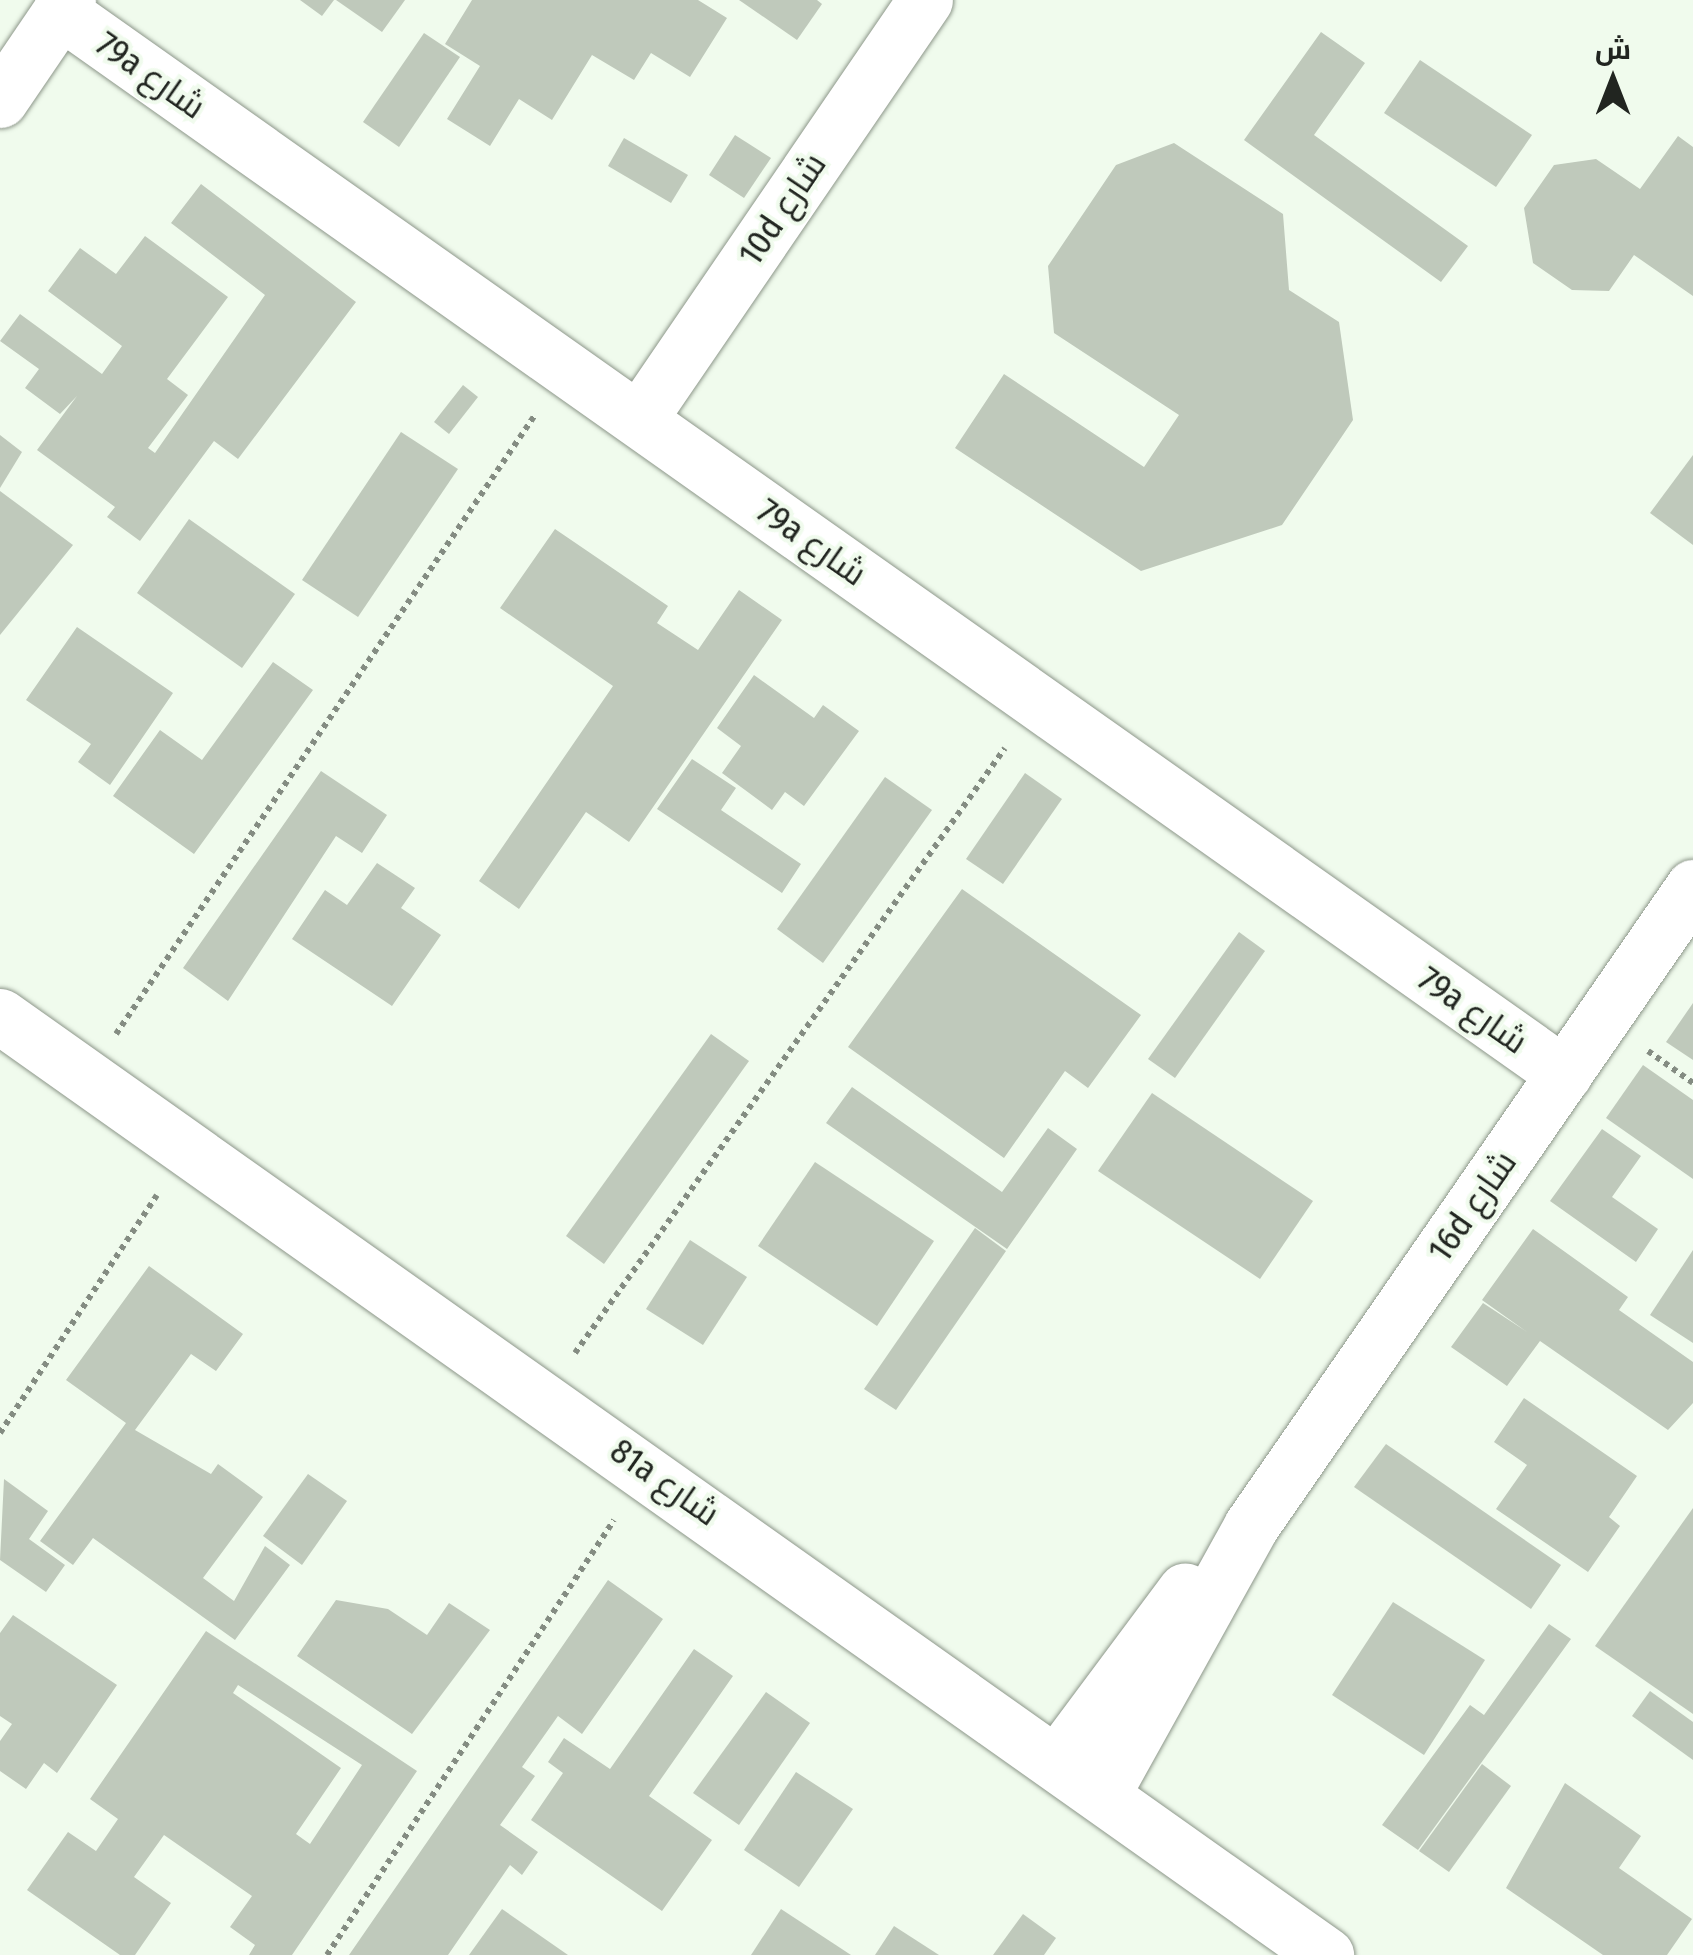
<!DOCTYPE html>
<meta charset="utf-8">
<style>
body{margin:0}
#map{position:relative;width:1693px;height:1955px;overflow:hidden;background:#f0fbed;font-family:"Fira Sans Condensed",Cairo,sans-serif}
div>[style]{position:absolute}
.building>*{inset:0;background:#bfc9bb}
.path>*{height:6px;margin-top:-3px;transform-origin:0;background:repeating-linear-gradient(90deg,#848c82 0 5px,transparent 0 10px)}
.roads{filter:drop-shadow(0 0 2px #8d978a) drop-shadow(0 0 2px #8d978a)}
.street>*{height:55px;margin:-27.5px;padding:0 27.5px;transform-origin:27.5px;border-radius:27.5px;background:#fff}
span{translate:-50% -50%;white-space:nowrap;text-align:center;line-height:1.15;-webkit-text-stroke:8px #f0fbed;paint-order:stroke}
.street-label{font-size:35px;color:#212520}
.north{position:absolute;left:1563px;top:30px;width:100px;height:100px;-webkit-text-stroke:8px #f0fbed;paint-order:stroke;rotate:0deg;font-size:28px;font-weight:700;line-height:40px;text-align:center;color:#212520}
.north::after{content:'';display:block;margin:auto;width:35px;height:45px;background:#212520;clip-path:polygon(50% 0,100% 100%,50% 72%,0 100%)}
</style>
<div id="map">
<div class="building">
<div style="clip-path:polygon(300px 0,334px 0,322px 16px)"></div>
<div style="clip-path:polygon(336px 0,405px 0,382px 32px)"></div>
<div style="clip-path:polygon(472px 0,698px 0,727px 18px,690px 77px,651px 53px,634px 80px,592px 55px,552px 120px,519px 99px,490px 146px,447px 119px,480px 66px,445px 44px)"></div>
<div style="clip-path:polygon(739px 0,817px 0,822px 4px,797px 40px)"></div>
<div style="clip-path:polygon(1321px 32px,1365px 63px,1314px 135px,1468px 246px,1441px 282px,1244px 140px)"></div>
<div style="clip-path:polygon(424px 33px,460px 57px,399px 147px,363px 122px)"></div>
<div style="clip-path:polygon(1420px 60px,1532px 135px,1496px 187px,1384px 113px)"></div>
<div style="clip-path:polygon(735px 135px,771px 158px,744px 198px,709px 175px)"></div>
<div style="clip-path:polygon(1678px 136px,1693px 147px,1693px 296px,1634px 255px,1609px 291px,1572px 290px,1533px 263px,1524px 208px,1554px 165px,1596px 159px,1640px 189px)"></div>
<div style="clip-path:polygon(624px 138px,688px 175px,671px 203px,608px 166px)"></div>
<div style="clip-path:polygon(1174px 143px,1283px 214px,1289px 290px,1339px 322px,1353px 420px,1282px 525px,1141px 571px,955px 448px,1004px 374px,1144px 467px,1179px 415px,1054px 333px,1048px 266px,1116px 165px)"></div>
<div style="clip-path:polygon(201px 184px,356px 302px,238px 459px,214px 441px,140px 541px,107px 517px,115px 507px,37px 450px,77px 396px,60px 414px,25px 388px,39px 369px,0 341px,20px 314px,102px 374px,122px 346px,48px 291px,80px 248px,116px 274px,145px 236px,228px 297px,167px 379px,188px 395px,148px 448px,155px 453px,265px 295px,171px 223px)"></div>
<div style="clip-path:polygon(463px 385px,478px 397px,449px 434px,434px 422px)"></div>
<div style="clip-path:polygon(401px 432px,458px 469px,358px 617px,302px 580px)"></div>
<div style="clip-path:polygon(0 435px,22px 452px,0 488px)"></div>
<div style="clip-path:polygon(1693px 455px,1693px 545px,1650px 513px)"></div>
<div style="clip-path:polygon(0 491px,73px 545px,0 635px)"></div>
<div style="clip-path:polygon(189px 519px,295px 594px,242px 668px,137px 593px)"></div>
<div style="clip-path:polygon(555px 529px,668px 606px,657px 623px,698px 650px,739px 590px,782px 620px,629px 842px,586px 812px,519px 909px,479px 881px,613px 686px,500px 608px)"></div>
<div style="clip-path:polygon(77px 627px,173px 693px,110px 785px,78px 762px,91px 744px,26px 700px)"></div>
<div style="clip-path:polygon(273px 662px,313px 690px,194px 854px,113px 796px,160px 730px,202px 760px)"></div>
<div style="clip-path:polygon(754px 675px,814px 718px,823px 705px,859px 731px,804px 806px,785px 792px,772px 810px,722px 773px,741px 746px,717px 728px)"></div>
<div style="clip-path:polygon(692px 759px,736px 788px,721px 810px,801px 864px,782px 893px,657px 809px)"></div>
<div style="clip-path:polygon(321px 771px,387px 815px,362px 853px,336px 836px,228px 1001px,183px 968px)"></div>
<div style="clip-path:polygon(1025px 773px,1062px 799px,1003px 884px,966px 859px)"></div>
<div style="clip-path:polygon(885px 777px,932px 810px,823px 963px,777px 929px)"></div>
<div style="clip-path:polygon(377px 863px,415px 888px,401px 908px,441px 935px,392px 1006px,292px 939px,325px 890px,347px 905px)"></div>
<div style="clip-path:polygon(962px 889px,1141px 1015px,1088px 1088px,1065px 1071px,1004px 1158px,848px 1047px)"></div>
<div style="clip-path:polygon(1239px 932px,1265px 951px,1175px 1078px,1148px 1059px)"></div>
<div style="clip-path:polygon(1693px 1003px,1693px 1060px,1666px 1042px)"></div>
<div style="clip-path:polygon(711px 1034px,749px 1061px,604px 1264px,566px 1236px)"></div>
<div style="clip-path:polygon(1643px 1065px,1693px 1100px,1693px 1179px,1606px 1118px)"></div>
<div style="clip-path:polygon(852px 1087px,1002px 1192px,1048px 1128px,1077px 1149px,1007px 1249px,826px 1123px)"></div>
<div style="clip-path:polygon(1152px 1093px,1313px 1201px,1260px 1279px,1098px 1171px)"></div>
<div style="clip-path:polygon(1602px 1129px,1641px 1156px,1612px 1197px,1658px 1229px,1636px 1262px,1550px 1201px)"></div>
<div style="clip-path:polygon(815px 1162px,934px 1241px,877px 1326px,758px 1246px)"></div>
<div style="clip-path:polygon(975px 1228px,1006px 1251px,896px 1410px,864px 1389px)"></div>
<div style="clip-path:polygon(1533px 1229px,1628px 1297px,1619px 1310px,1693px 1362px,1693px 1403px,1668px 1430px,1540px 1341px,1507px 1386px,1451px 1347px,1483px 1303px,1527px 1332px,1482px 1300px)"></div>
<div style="clip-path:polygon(690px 1240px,747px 1277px,703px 1345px,646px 1309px)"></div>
<div style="clip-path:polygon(1693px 1250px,1693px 1343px,1650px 1315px)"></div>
<div style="clip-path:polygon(149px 1266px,243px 1334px,216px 1371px,191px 1354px,135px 1430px,211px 1474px,218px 1464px,263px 1497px,203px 1578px,234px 1601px,265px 1546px,290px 1565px,235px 1640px,93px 1538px,73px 1565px,40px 1541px,126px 1423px,66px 1380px)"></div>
<div style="clip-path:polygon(1524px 1398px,1637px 1476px,1609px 1517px,1620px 1526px,1588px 1572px,1496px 1509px,1527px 1465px,1494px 1442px)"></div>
<div style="clip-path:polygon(1386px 1444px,1561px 1565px,1531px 1609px,1354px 1487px)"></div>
<div style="clip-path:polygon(308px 1474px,347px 1501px,302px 1565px,263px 1536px)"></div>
<div style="clip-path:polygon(4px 1479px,48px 1511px,29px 1539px,65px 1565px,46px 1592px,0 1560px)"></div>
<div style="clip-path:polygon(1693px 1508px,1693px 1714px,1595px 1646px)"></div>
<div style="clip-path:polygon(608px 1580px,663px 1619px,582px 1734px,558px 1716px,522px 1767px,535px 1776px,500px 1825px,538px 1852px,522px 1875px,510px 1865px,448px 1955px,349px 1955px)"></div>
<div style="clip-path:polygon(336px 1600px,388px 1609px,427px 1635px,449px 1603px,490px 1630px,412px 1734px,297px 1656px)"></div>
<div style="clip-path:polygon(1393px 1602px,1485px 1660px,1424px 1755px,1332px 1695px)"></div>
<div style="clip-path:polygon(13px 1615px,117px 1685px,57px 1773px,44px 1763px,26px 1789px,0 1771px,0 1741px,12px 1724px,0 1716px,0 1633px)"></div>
<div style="clip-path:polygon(1549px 1624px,1571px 1639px,1418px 1850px,1382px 1825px,1470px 1705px,1484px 1715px)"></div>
<div style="clip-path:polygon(evenodd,206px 1631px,417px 1771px,292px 1955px,249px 1955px,255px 1945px,230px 1927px,252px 1896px,164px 1835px,134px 1877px,171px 1903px,135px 1955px,120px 1955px,27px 1890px,68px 1832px,96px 1851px,118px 1819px,90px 1799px,206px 1631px,238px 1685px,362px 1765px,310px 1844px,296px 1834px,341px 1768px,233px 1693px,238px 1685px)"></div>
<div style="clip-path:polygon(694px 1649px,733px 1676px,649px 1796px,712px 1840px,662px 1911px,531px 1820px,563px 1773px,548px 1762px,564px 1738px,610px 1769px)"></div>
<div style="clip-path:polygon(1650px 1691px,1693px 1722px,1693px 1760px,1632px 1716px)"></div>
<div style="clip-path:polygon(766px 1692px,810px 1723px,739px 1825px,693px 1793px)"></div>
<div style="clip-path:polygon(1482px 1764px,1511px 1786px,1449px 1872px,1419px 1851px)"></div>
<div style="clip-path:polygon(796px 1772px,853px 1809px,799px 1887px,744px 1850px)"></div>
<div style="clip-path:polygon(1565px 1783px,1641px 1836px,1619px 1868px,1692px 1919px,1667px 1955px,1603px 1955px,1506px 1888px)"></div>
<div style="clip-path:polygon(502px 1909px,568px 1955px,469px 1955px)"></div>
<div style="clip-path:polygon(781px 1909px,851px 1955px,751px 1955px)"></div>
<div style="clip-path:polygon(1023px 1914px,1056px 1938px,1044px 1955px,993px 1955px)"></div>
<div style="clip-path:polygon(894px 1926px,939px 1955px,875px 1955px)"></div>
</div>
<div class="path">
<div style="left:116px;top:1034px;width:747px;rotate:-55.91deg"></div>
<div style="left:1648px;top:1051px;width:55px;rotate:35.4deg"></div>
<div style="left:575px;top:1353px;width:742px;rotate:-54.6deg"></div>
<div style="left:0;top:1433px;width:285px;rotate:-56.6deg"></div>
<div style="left:327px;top:1955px;width:521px;rotate:-56.58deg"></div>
</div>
<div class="roads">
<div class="street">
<div style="left:60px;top:11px;width:1842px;rotate:35.25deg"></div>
<div style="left:0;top:100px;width:121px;rotate:-55.8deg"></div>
<div style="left:639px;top:419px;width:507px;rotate:-55.68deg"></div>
<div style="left:0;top:1016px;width:1625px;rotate:35.3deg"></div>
<div style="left:1057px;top:1762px;width:214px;rotate:-53.3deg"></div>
<div style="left:1102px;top:1795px;width:308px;rotate:-61deg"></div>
<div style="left:1251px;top:1526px;width:777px;rotate:-55.33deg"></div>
</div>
</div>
<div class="street-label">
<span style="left:151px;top:75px;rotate:35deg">79a شارع</span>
<span style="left:782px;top:209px;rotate:-56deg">10d شارع</span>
<span style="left:812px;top:542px;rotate:35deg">79a شارع</span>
<span style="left:1473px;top:1010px;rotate:35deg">79a شارع</span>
<span style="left:1472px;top:1206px;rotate:-55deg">16d شارع</span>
<span style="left:665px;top:1482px;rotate:35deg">81a شارع</span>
</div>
<div class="north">ش</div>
</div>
